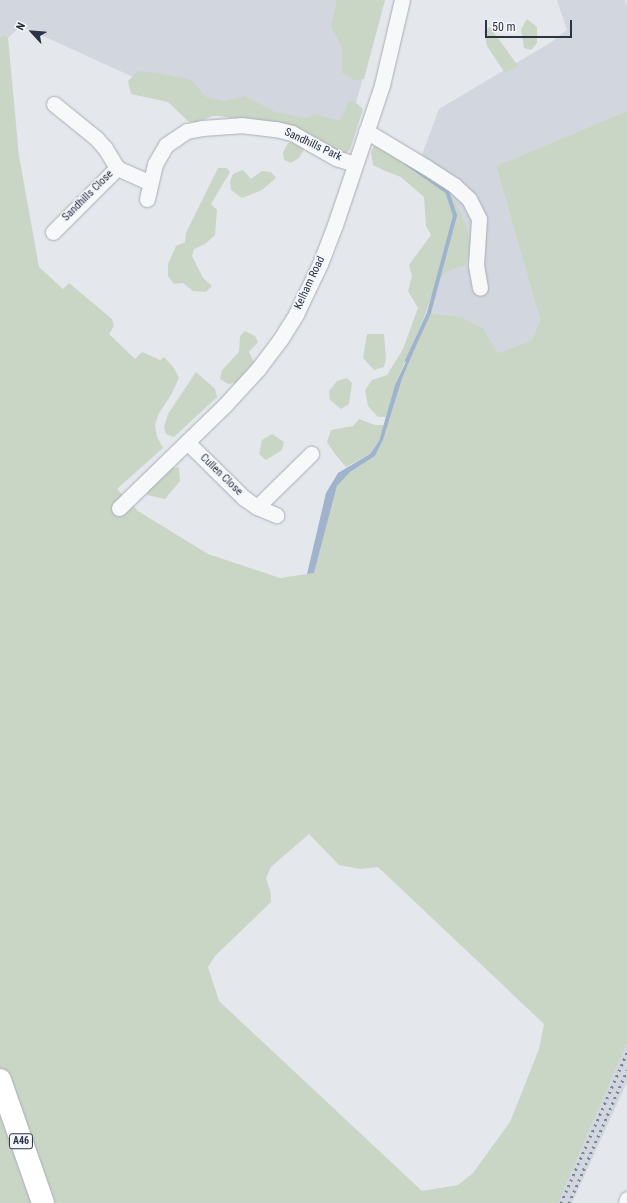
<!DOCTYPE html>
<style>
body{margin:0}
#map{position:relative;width:627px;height:1203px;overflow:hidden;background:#e4e7ec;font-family:"Roboto Condensed",sans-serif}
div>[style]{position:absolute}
.built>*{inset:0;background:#d2d6de}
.green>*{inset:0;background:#c9d6c5}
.water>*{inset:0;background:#9fb4cc}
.stream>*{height:3.5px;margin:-1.75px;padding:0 1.75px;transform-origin:1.75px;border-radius:1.75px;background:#9fb4cc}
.roads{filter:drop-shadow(0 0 1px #a9aeb7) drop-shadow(0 0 1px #a9aeb7)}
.minor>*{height:15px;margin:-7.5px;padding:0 7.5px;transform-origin:7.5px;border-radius:7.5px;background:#f7f8fa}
.highway>*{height:22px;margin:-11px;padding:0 11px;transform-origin:11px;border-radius:11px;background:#fff}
.rail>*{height:3px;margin-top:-1.5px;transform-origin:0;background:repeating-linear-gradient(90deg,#7d8696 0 2px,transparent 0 6px)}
span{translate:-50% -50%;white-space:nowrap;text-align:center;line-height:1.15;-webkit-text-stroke:3px #f4f6f9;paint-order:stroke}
.shield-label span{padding:1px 3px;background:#f4f6f9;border:1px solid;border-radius:3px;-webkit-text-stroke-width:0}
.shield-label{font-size:10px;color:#2b3445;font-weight:700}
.street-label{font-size:11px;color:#2b3445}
.north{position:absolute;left:12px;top:12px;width:40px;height:40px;-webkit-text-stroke:3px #f4f6f9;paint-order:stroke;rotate:296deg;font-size:11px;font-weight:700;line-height:16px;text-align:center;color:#2b3445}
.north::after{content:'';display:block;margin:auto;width:14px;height:18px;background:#2b3445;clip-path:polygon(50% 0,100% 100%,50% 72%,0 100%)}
.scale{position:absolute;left:485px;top:20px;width:87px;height:18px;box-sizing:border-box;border:2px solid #2b3445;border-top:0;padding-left:5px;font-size:12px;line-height:14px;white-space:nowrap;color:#2b3445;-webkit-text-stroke:3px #f4f6f9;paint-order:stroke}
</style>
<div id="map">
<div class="built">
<div style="clip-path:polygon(0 0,385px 0,344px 145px,142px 81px,21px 26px,8px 38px,5px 35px,0 37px)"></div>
<div style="clip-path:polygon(557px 0,625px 0,627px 6px,627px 111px,496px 166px,540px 320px,532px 340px,498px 353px,483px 328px,461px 317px,429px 313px,455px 216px,449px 189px,417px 168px,439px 109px,550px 43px,567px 30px)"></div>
<div style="clip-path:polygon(627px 1043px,627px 1082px,572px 1203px,558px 1203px)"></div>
</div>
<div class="green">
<div style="clip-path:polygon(337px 0,385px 0,364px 79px,354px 80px,342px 73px,342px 47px,331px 27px)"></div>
<div style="clip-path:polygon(527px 19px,537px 27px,537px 43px,531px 50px,524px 48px,521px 29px)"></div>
<div style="clip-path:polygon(490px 27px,518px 66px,505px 73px,487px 46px,484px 31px)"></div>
<div style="clip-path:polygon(evenodd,5px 35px,8px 38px,19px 156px,39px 267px,63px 289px,69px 283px,112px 319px,114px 326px,109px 334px,135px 359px,142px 352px,160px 360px,164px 357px,174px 368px,179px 378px,171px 395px,159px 413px,155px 425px,157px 437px,163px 448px,117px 489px,138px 511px,208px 554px,280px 578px,314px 573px,337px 486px,350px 472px,375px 456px,383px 440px,402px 379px,429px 313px,461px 317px,483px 328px,498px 353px,532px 340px,540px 320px,496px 166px,627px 111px,627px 1043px,558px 1203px,0 1203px,0 37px,5px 35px,309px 834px,339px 865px,360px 869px,378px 867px,544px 1024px,539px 1049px,510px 1122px,473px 1173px,458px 1185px,422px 1191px,219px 1001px,208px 967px,215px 956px,271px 902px,271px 894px,266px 878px,271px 867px,309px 834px)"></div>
<div style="clip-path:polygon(139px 71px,158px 73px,191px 80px,206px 97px,224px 101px,245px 96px,275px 112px,305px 118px,315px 114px,340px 121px,349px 101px,354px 101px,363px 109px,350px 150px,341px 157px,241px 120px,220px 116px,212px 116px,196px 123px,188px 121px,168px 102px,131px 94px,128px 81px)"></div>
<div style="clip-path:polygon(297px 141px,305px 148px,299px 158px,291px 163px,284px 160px,283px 152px,288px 143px)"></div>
<div style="clip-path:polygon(376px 143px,443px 187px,454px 200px,466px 225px,472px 250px,464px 266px,448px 271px,437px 280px,425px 315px,395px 385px,386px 417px,378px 417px,368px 406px,365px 390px,372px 380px,387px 375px,403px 349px,418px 308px,408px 291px,412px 276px,409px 265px,431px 235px,426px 226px,424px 197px,401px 177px,385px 171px,373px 165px,371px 152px)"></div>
<div style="clip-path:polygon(218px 168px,227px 168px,230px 172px,211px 204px,217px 210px,215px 235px,205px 244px,194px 249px,192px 256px,203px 278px,212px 286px,206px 292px,193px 291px,183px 283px,174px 284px,168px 276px,168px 264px,176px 246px,185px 242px,186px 233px)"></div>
<div style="clip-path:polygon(243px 170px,251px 179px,262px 171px,271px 172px,276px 178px,262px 190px,242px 198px,231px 190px,230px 181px,233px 174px)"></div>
<div style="clip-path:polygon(245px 331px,255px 336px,258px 342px,249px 352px,254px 362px,236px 383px,228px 384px,220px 379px,222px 370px,239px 352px,240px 336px)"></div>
<div style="clip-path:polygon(367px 334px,384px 334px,386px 358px,384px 367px,374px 370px,363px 358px)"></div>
<div style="clip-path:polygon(196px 372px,215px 389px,217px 397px,174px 437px,166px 434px,164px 427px,168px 414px)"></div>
<div style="clip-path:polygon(347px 378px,352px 383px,349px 404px,341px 409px,330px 400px,329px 391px,337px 381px)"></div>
<div style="clip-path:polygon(359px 419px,375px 425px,384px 425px,379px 441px,370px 454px,346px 467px,335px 454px,327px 442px,331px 430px,353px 426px)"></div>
<div style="clip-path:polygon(272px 434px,284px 442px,282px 450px,266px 460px,259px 454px,262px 440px)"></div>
<div style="clip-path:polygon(179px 467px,180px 481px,165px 499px,147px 495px,151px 485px,169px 469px)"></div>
</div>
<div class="water">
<div style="clip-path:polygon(429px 313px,402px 379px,383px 440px,375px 456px,350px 472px,337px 486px,314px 573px,307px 574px,326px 493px,338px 473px,370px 454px,379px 441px,395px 385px)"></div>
</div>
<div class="stream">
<div style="left:407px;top:361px;width:53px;rotate:-65.4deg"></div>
<div style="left:429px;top:313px;width:100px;rotate:-75deg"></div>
<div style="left:455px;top:216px;width:25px;rotate:-108deg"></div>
<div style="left:447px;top:192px;width:49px;rotate:-145deg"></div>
</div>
<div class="roads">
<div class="minor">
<div style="left:54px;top:104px;width:54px;rotate:39deg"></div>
<div style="left:96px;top:138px;width:13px;rotate:48deg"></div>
<div style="left:105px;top:148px;width:23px;rotate:59deg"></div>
<div style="left:117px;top:168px;width:36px;rotate:24deg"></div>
<div style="left:366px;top:131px;width:70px;rotate:31deg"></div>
<div style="left:426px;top:167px;width:35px;rotate:33deg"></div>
<div style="left:455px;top:186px;width:19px;rotate:43deg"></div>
<div style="left:469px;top:199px;width:22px;rotate:63deg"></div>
<div style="left:479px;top:219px;width:46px;rotate:93.7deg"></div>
<div style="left:476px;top:265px;width:23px;rotate:80deg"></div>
<div style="left:147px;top:199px;width:36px;rotate:-77deg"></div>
<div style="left:155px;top:164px;width:22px;rotate:-60deg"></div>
<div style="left:166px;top:145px;width:25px;rotate:-34deg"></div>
<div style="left:187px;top:131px;width:15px;rotate:-11deg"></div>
<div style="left:202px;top:128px;width:39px;rotate:-4deg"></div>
<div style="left:241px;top:125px;width:35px;rotate:7deg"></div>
<div style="left:276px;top:129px;width:16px;rotate:14deg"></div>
<div style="left:292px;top:133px;width:51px;rotate:29.6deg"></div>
<div style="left:336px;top:158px;width:20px;rotate:18deg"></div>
<div style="left:53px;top:232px;width:91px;rotate:-45deg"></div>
<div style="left:187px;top:442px;width:80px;rotate:44.5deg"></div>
<div style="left:244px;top:498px;width:16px;rotate:35deg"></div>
<div style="left:257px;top:507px;width:21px;rotate:23deg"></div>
<div style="left:257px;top:507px;width:76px;rotate:-44.5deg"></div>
<div style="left:119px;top:508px;width:148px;rotate:-44.2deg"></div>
<div style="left:225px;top:405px;width:49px;rotate:-47.5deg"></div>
<div style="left:258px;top:369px;width:36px;rotate:-53deg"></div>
<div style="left:280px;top:340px;width:31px;rotate:-58deg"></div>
<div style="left:296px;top:314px;width:55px;rotate:-64.4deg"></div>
<div style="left:320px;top:264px;width:42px;rotate:-69deg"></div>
<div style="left:335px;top:225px;width:148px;rotate:-71.4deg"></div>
<div style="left:382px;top:85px;width:87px;rotate:-76.8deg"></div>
<div style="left:626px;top:1203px;width:4px;rotate:-76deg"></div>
</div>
<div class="highway">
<div style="left:0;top:1080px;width:130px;rotate:70.7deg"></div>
</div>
</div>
<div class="rail">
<div style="left:561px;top:1203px;width:164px;rotate:-66.3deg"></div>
<div style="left:569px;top:1203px;width:145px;rotate:-66.4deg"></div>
</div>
<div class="shield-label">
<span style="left:21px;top:1141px">A46</span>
</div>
<div class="street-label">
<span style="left:313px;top:145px;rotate:25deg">Sandhills Park</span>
<span style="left:88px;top:196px;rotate:-45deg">Sandhills Close</span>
<span style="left:310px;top:283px;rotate:-65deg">Kelham Road</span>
<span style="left:221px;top:475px;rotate:44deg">Cullen Close</span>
</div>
<div class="north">N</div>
<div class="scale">50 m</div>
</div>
